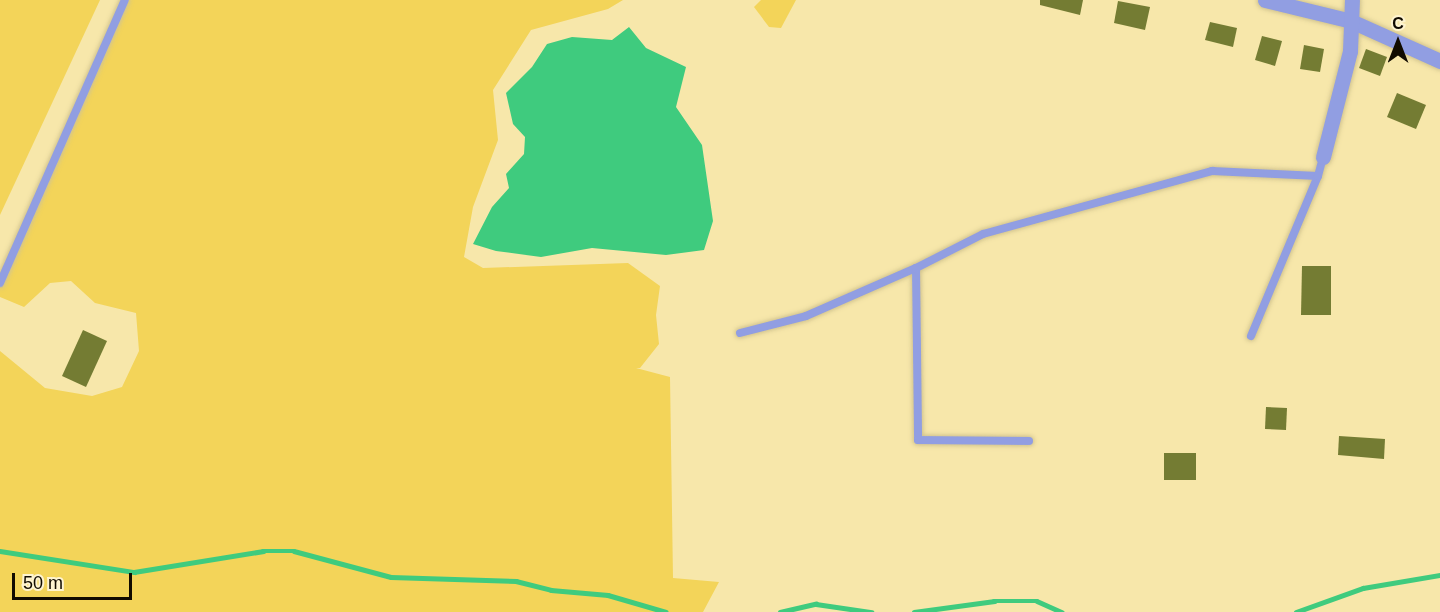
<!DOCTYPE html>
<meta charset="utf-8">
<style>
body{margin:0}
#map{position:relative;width:1440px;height:612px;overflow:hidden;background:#f7e7aa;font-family:Arial,sans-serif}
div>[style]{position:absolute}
.green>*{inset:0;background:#f3d459}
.water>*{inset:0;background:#3fcb7e}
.stream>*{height:4.5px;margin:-2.25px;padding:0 2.25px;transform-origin:2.25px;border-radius:2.25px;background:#3fcb7e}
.building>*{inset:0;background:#747c33}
.roads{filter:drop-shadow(0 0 2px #d2c48f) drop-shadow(0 0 2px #d2c48f)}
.service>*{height:8px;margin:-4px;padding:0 4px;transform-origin:4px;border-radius:4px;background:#919ee2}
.minor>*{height:15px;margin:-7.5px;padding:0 7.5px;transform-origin:7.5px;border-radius:7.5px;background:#919ee2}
span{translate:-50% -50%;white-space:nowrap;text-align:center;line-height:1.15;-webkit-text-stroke:4.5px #fef4d0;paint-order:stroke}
.north{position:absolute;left:1368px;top:12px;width:60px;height:60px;-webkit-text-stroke:4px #fef4d0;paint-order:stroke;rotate:0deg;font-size:16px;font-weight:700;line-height:24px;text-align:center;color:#110b00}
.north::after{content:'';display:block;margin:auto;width:21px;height:27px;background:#110b00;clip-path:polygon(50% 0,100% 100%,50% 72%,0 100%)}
.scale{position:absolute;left:12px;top:573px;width:120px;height:27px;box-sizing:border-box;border:3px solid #110b00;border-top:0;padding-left:8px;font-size:18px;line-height:21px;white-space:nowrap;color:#110b00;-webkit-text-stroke:4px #fef4d0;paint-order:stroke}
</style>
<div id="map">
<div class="green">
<div style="clip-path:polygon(0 0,100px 0,0 215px)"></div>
<div style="clip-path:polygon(122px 0,623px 0,608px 9px,531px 30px,493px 90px,498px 140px,473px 207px,464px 257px,483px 268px,628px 263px,660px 286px,656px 315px,659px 344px,640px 368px,636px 368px,670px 377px,673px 578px,719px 582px,703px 612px,0 612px,0 351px,45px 388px,92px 396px,122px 387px,139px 351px,136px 313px,95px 303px,71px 281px,50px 283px,24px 307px,0 297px,0 273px)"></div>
<div style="clip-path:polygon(761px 0,796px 0,781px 28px,769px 27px,754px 7px)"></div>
</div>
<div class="water">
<div style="clip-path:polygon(629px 27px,646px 48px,686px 67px,676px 107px,702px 145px,713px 221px,704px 250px,666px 255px,592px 248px,541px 257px,496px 251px,473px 244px,492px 207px,509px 188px,506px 174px,524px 154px,525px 137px,513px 124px,506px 93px,532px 67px,547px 44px,572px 37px,612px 40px)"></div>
</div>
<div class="stream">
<div style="left:0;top:551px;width:136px;rotate:8.9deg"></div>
<div style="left:134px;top:572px;width:131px;rotate:-9.2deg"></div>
<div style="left:263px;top:551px;width:31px"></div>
<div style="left:294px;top:551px;width:100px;rotate:15deg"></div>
<div style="left:391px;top:577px;width:125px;rotate:1.8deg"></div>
<div style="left:516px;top:581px;width:36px;rotate:14deg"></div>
<div style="left:551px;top:590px;width:57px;rotate:5deg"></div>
<div style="left:608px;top:595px;width:60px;rotate:16.3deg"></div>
<div style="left:780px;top:612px;width:37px;rotate:-13deg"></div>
<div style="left:816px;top:604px;width:56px;rotate:8.3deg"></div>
<div style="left:914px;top:612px;width:81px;rotate:-7.8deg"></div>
<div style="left:994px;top:601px;width:43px"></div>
<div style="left:1037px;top:601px;width:27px;rotate:24deg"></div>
<div style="left:1296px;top:612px;width:71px;rotate:-19.7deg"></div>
<div style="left:1363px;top:588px;width:78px;rotate:-9.6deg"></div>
</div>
<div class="building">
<div style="clip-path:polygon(1040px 0,1083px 0,1080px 15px,1040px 5px)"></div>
<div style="clip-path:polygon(1118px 1px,1150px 7px,1145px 30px,1114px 23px)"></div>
<div style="clip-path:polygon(1210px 22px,1237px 28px,1233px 47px,1205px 40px)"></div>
<div style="clip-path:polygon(1262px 36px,1282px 41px,1275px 66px,1255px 60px)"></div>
<div style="clip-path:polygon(1304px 45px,1324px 49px,1320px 72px,1300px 69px)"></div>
<div style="clip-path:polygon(1366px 49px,1387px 57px,1380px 76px,1359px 68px)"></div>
<div style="clip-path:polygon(1397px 93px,1426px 105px,1416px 129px,1387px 117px)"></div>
<div style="clip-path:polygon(1302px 266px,1331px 266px,1331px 315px,1301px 315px)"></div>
<div style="clip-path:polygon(83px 330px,107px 341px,86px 387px,62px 376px)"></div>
<div style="clip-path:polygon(1266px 407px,1287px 408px,1286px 430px,1265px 429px)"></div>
<div style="clip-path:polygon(1339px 436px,1385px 439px,1384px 459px,1338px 455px)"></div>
<div style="clip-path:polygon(1164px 453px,1196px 453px,1196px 480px,1164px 480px)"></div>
</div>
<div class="roads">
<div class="service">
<div style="left:916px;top:268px;width:172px;rotate:89.3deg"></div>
<div style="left:918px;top:440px;width:111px;rotate:0.5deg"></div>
<div style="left:0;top:283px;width:309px;rotate:-66.2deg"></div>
<div style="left:740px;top:333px;width:68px;rotate:-14.4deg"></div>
<div style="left:806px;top:316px;width:120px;rotate:-23.6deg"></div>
<div style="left:916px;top:268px;width:75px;rotate:-26.9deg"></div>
<div style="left:983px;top:234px;width:238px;rotate:-15.4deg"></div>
<div style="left:1212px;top:171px;width:106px;rotate:2.7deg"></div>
<div style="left:1251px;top:336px;width:173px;rotate:-67.3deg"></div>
<div style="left:1318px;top:176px;width:20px;rotate:-75deg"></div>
</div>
<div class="minor">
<div style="left:1265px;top:0;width:89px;rotate:13.7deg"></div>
<div style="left:1351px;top:21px;width:98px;rotate:24.2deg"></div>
<div style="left:1323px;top:157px;width:109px;rotate:-75.7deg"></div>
<div style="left:1350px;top:51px;width:51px;rotate:-87.8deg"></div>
</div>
</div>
<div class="north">С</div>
<div class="scale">50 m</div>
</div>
